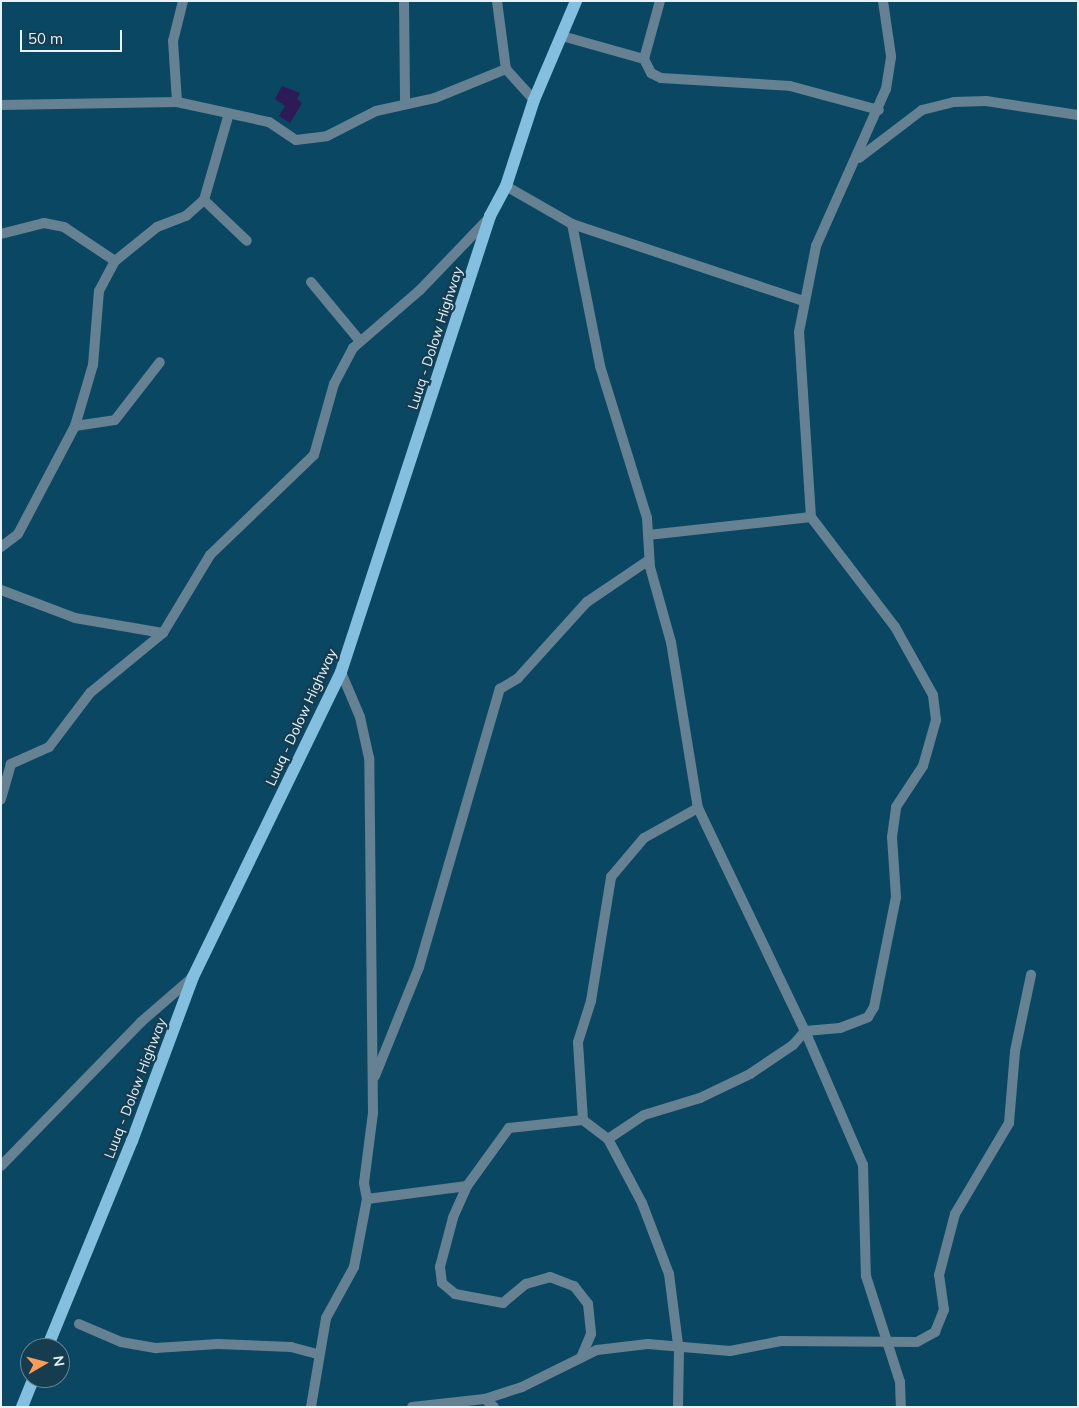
<!DOCTYPE html>
<style>
body{margin:0}
#map{position:relative;width:1079px;height:1408px;overflow:hidden;background:#0a4762;font-family:Mulish,sans-serif}
div>[style]{position:absolute}
.water>*{inset:0;background:#2d1a57}
.minor>*{height:10px;margin:-5px;padding:0 5px;transform-origin:5px;border-radius:5px;background:#658192}
.primary>*{height:12px;margin:-6px;padding:0 6px;transform-origin:6px;border-radius:6px;background:#84bfe0}
span{translate:-50% -50%;white-space:nowrap;text-align:center;line-height:1.15;-webkit-text-stroke:4.5px #153c4f;paint-order:stroke}
.street-label{font-size:14px;color:#e6f3fb}
.frame{position:absolute;inset:0;border:2px solid #e6f3fb;pointer-events:none}
.north{position:absolute;left:20px;top:1338px;width:50px;height:50px;box-sizing:border-box;background:#153c4f;border:1px solid #698594;border-radius:50%;rotate:82deg;font-size:14px;font-weight:700;line-height:20px;text-align:center;color:#e6f3fb}
.north::after{content:'';display:block;margin:auto;width:18px;height:22px;background:#fe9b58;clip-path:polygon(50% 0,100% 100%,50% 72%,0 100%)}
.scale{position:absolute;left:20px;top:30px;width:102px;height:22px;box-sizing:border-box;border:2px solid #e6f3fb;border-top:0;padding-left:6px;font-size:15px;line-height:18px;white-space:nowrap;color:#e6f3fb;-webkit-text-stroke:4px #153c4f;paint-order:stroke}
</style>
<div id="map">
<div class="water">
<div style="clip-path:polygon(282px 86px,300px 93px,297px 99px,302px 103px,290px 123px,279px 116px,285px 106px,275px 99px)"></div>
</div>
<div class="minor">
<div style="left:183px;top:1px;width:41px;rotate:104deg"></div>
<div style="left:173px;top:41px;width:61px;rotate:86.2deg"></div>
<div style="left:177px;top:102px;width:94px;rotate:12.3deg"></div>
<div style="left:269px;top:122px;width:32px;rotate:34deg"></div>
<div style="left:296px;top:140px;width:31px;rotate:-7deg"></div>
<div style="left:327px;top:136px;width:55px;rotate:-27deg"></div>
<div style="left:376px;top:111px;width:60px;rotate:-12.4deg"></div>
<div style="left:435px;top:98px;width:77px;rotate:-22.2deg"></div>
<div style="left:506px;top:69px;width:42px;rotate:47.9deg"></div>
<div style="left:404px;top:1px;width:102px;rotate:89.4deg"></div>
<div style="left:497px;top:1px;width:69px;rotate:82.5deg"></div>
<div style="left:562px;top:36px;width:85px;rotate:15.7deg"></div>
<div style="left:644px;top:59px;width:16px;rotate:63deg"></div>
<div style="left:651px;top:73px;width:11px;rotate:27deg"></div>
<div style="left:661px;top:78px;width:129px;rotate:3.5deg"></div>
<div style="left:790px;top:86px;width:92px;rotate:15.1deg"></div>
<div style="left:644px;top:59px;width:60px;rotate:-74.6deg"></div>
<div style="left:1px;top:105px;width:176px;rotate:-1deg"></div>
<div style="left:859px;top:158px;width:79px;rotate:-37.3deg"></div>
<div style="left:922px;top:110px;width:33px;rotate:-14deg"></div>
<div style="left:954px;top:102px;width:32px;rotate:-2deg"></div>
<div style="left:986px;top:101px;width:93px;rotate:8.7deg"></div>
<div style="left:506px;top:186px;width:76px;rotate:29.9deg"></div>
<div style="left:572px;top:224px;width:145px;rotate:78.8deg"></div>
<div style="left:600px;top:366px;width:159px;rotate:72.8deg"></div>
<div style="left:647px;top:518px;width:49px;rotate:86.5deg"></div>
<div style="left:650px;top:567px;width:78px;rotate:74.4deg"></div>
<div style="left:671px;top:642px;width:168px;rotate:80.8deg"></div>
<div style="left:698px;top:808px;width:247px;rotate:64.4deg"></div>
<div style="left:805px;top:1031px;width:146px;rotate:66.6deg"></div>
<div style="left:863px;top:1165px;width:111px;rotate:88.5deg"></div>
<div style="left:866px;top:1276px;width:111px;rotate:72.2deg"></div>
<div style="left:900px;top:1382px;width:25px;rotate:88deg"></div>
<div style="left:204px;top:200px;width:59px;rotate:43.6deg"></div>
<div style="left:572px;top:224px;width:244px;rotate:18.4deg"></div>
<div style="left:1px;top:234px;width:44px;rotate:-14.3deg"></div>
<div style="left:44px;top:223px;width:20px;rotate:11deg"></div>
<div style="left:64px;top:227px;width:61px;rotate:33.7deg"></div>
<div style="left:311px;top:282px;width:77px;rotate:50.3deg"></div>
<div style="left:75px;top:426px;width:40px;rotate:-8.5deg"></div>
<div style="left:115px;top:420px;width:73px;rotate:-52.2deg"></div>
<div style="left:648px;top:535px;width:164px;rotate:-6.3deg"></div>
<div style="left:811px;top:517px;width:185px;rotate:-93.7deg"></div>
<div style="left:799px;top:332px;width:88px;rotate:-78.8deg"></div>
<div style="left:816px;top:246px;width:172px;rotate:-66deg"></div>
<div style="left:886px;top:89px;width:33px;rotate:-81deg"></div>
<div style="left:891px;top:56px;width:56px;rotate:-98.3deg"></div>
<div style="left:1px;top:547px;width:21px;rotate:-37deg"></div>
<div style="left:18px;top:534px;width:122px;rotate:-62.2deg"></div>
<div style="left:75px;top:426px;width:64px;rotate:-73.6deg"></div>
<div style="left:93px;top:365px;width:74px;rotate:-85.4deg"></div>
<div style="left:99px;top:291px;width:34px;rotate:-62deg"></div>
<div style="left:115px;top:261px;width:54px;rotate:-39deg"></div>
<div style="left:157px;top:227px;width:31px;rotate:-21deg"></div>
<div style="left:186px;top:216px;width:24px;rotate:-42deg"></div>
<div style="left:204px;top:200px;width:86px;rotate:-73.9deg"></div>
<div style="left:1px;top:590px;width:79px;rotate:20.7deg"></div>
<div style="left:75px;top:618px;width:89px;rotate:9.7deg"></div>
<div style="left:163px;top:633px;width:94px;rotate:140.6deg"></div>
<div style="left:90px;top:693px;width:68px;rotate:127.2deg"></div>
<div style="left:49px;top:747px;width:42px;rotate:155.9deg"></div>
<div style="left:11px;top:764px;width:37px;rotate:106deg"></div>
<div style="left:163px;top:633px;width:91px;rotate:-58.9deg"></div>
<div style="left:210px;top:555px;width:144px;rotate:-43.9deg"></div>
<div style="left:314px;top:455px;width:74px;rotate:-74.3deg"></div>
<div style="left:334px;top:384px;width:41px;rotate:-62.2deg"></div>
<div style="left:353px;top:348px;width:89px;rotate:-40.9deg"></div>
<div style="left:420px;top:290px;width:98px;rotate:-46.2deg"></div>
<div style="left:375px;top:1076px;width:118px;rotate:-68deg"></div>
<div style="left:419px;top:967px;width:290px;rotate:-73.8deg"></div>
<div style="left:500px;top:689px;width:21px;rotate:-31deg"></div>
<div style="left:518px;top:678px;width:103px;rotate:-47.8deg"></div>
<div style="left:587px;top:602px;width:75px;rotate:-34.1deg"></div>
<div style="left:608px;top:1139px;width:43px;rotate:-33.7deg"></div>
<div style="left:644px;top:1115px;width:59px;rotate:-16.9deg"></div>
<div style="left:700px;top:1098px;width:55px;rotate:-25.6deg"></div>
<div style="left:750px;top:1074px;width:52px;rotate:-34deg"></div>
<div style="left:793px;top:1045px;width:18px;rotate:-49deg"></div>
<div style="left:805px;top:1031px;width:35px;rotate:-5deg"></div>
<div style="left:840px;top:1028px;width:30px;rotate:-21deg"></div>
<div style="left:868px;top:1017px;width:12px;rotate:-59deg"></div>
<div style="left:874px;top:1007px;width:112px;rotate:-78.7deg"></div>
<div style="left:896px;top:897px;width:60px;rotate:-93.8deg"></div>
<div style="left:892px;top:837px;width:30px;rotate:-82deg"></div>
<div style="left:896px;top:807px;width:49px;rotate:-56.6deg"></div>
<div style="left:923px;top:766px;width:48px;rotate:-74.2deg"></div>
<div style="left:936px;top:720px;width:25px;rotate:-97deg"></div>
<div style="left:933px;top:695px;width:78px;rotate:-119.2deg"></div>
<div style="left:895px;top:627px;width:138px;rotate:-127.4deg"></div>
<div style="left:1px;top:1166px;width:201px;rotate:-45.8deg"></div>
<div style="left:141px;top:1022px;width:69px;rotate:-40.9deg"></div>
<div style="left:467px;top:1186px;width:35px;rotate:114deg"></div>
<div style="left:453px;top:1218px;width:51px;rotate:104.9deg"></div>
<div style="left:440px;top:1267px;width:16px;rotate:83deg"></div>
<div style="left:442px;top:1283px;width:17px;rotate:40deg"></div>
<div style="left:455px;top:1294px;width:49px;rotate:10.6deg"></div>
<div style="left:503px;top:1303px;width:30px;rotate:-40deg"></div>
<div style="left:526px;top:1284px;width:25px;rotate:-16deg"></div>
<div style="left:550px;top:1277px;width:26px;rotate:21deg"></div>
<div style="left:574px;top:1286px;width:23px;rotate:52deg"></div>
<div style="left:588px;top:1304px;width:30px;rotate:84deg"></div>
<div style="left:591px;top:1334px;width:26px;rotate:113deg"></div>
<div style="left:367px;top:1199px;width:101px;rotate:-7.4deg"></div>
<div style="left:467px;top:1186px;width:72px;rotate:-54.1deg"></div>
<div style="left:509px;top:1128px;width:74px;rotate:-6.2deg"></div>
<div style="left:79px;top:1324px;width:46px;rotate:23.2deg"></div>
<div style="left:121px;top:1342px;width:36px;rotate:10deg"></div>
<div style="left:156px;top:1348px;width:62px;rotate:-3.7deg"></div>
<div style="left:218px;top:1344px;width:73px;rotate:2.4deg"></div>
<div style="left:291px;top:1347px;width:28px;rotate:15deg"></div>
<div style="left:485px;top:1399px;width:39px;rotate:-18deg"></div>
<div style="left:522px;top:1387px;width:84px;rotate:-26.3deg"></div>
<div style="left:597px;top:1350px;width:51px;rotate:-6.7deg"></div>
<div style="left:648px;top:1344px;width:82px;rotate:4.9deg"></div>
<div style="left:730px;top:1351px;width:52px;rotate:-11.1deg"></div>
<div style="left:781px;top:1341px;width:136px;rotate:0.4deg"></div>
<div style="left:917px;top:1342px;width:21px;rotate:-29deg"></div>
<div style="left:935px;top:1332px;width:24px;rotate:-68deg"></div>
<div style="left:944px;top:1310px;width:35px;rotate:-98deg"></div>
<div style="left:939px;top:1275px;width:63px;rotate:-75.3deg"></div>
<div style="left:955px;top:1214px;width:106px;rotate:-59.3deg"></div>
<div style="left:1009px;top:1123px;width:72px;rotate:-85.2deg"></div>
<div style="left:1015px;top:1051px;width:78px;rotate:-78.1deg"></div>
<div style="left:311px;top:1407px;width:90px;rotate:-80.4deg"></div>
<div style="left:326px;top:1318px;width:58px;rotate:-61.2deg"></div>
<div style="left:354px;top:1267px;width:69px;rotate:-79.2deg"></div>
<div style="left:367px;top:1199px;width:16px;rotate:-101deg"></div>
<div style="left:364px;top:1183px;width:71px;rotate:-82.7deg"></div>
<div style="left:373px;top:1113px;width:355px;rotate:-90.6deg"></div>
<div style="left:369px;top:758px;width:42px;rotate:-102.4deg"></div>
<div style="left:360px;top:717px;width:49px;rotate:-112.9deg"></div>
<div style="left:412px;top:1407px;width:73px;rotate:-6.3deg"></div>
<div style="left:485px;top:1399px;width:12px;rotate:42deg"></div>
<div style="left:678px;top:1407px;width:55px;rotate:-89deg"></div>
<div style="left:679px;top:1352px;width:79px;rotate:-97.3deg"></div>
<div style="left:669px;top:1274px;width:76px;rotate:-110.8deg"></div>
<div style="left:642px;top:1203px;width:72px;rotate:-118deg"></div>
<div style="left:608px;top:1139px;width:31px;rotate:-143deg"></div>
<div style="left:583px;top:1120px;width:78px;rotate:-93.7deg"></div>
<div style="left:578px;top:1042px;width:43px;rotate:-72.4deg"></div>
<div style="left:591px;top:1001px;width:126px;rotate:-80.8deg"></div>
<div style="left:611px;top:877px;width:51px;rotate:-49.8deg"></div>
<div style="left:644px;top:838px;width:62px;rotate:-29.1deg"></div>
</div>
<div class="primary">
<div style="left:47px;top:1348px;width:224px;rotate:-67.7deg"></div>
<div style="left:132px;top:1141px;width:175px;rotate:-69.6deg"></div>
<div style="left:193px;top:977px;width:339px;rotate:-64.1deg"></div>
<div style="left:341px;top:672px;width:480px;rotate:-71.9deg"></div>
<div style="left:490px;top:216px;width:34px;rotate:-62deg"></div>
<div style="left:506px;top:186px;width:90px;rotate:-72deg"></div>
<div style="left:534px;top:100px;width:108px;rotate:-67deg"></div>
<div style="left:22px;top:1407px;width:31px;rotate:-68deg"></div>
</div>
<div class="street-label">
<span style="left:435px;top:338px;rotate:-72deg">Luuq - Dolow Highway</span>
<span style="left:301px;top:717px;rotate:-65deg">Luuq - Dolow Highway</span>
<span style="left:135px;top:1088px;rotate:-69deg">Luuq - Dolow Highway</span>
</div>
<div class="frame"></div>
<div class="north">N</div>
<div class="scale">50 m</div>
</div>
